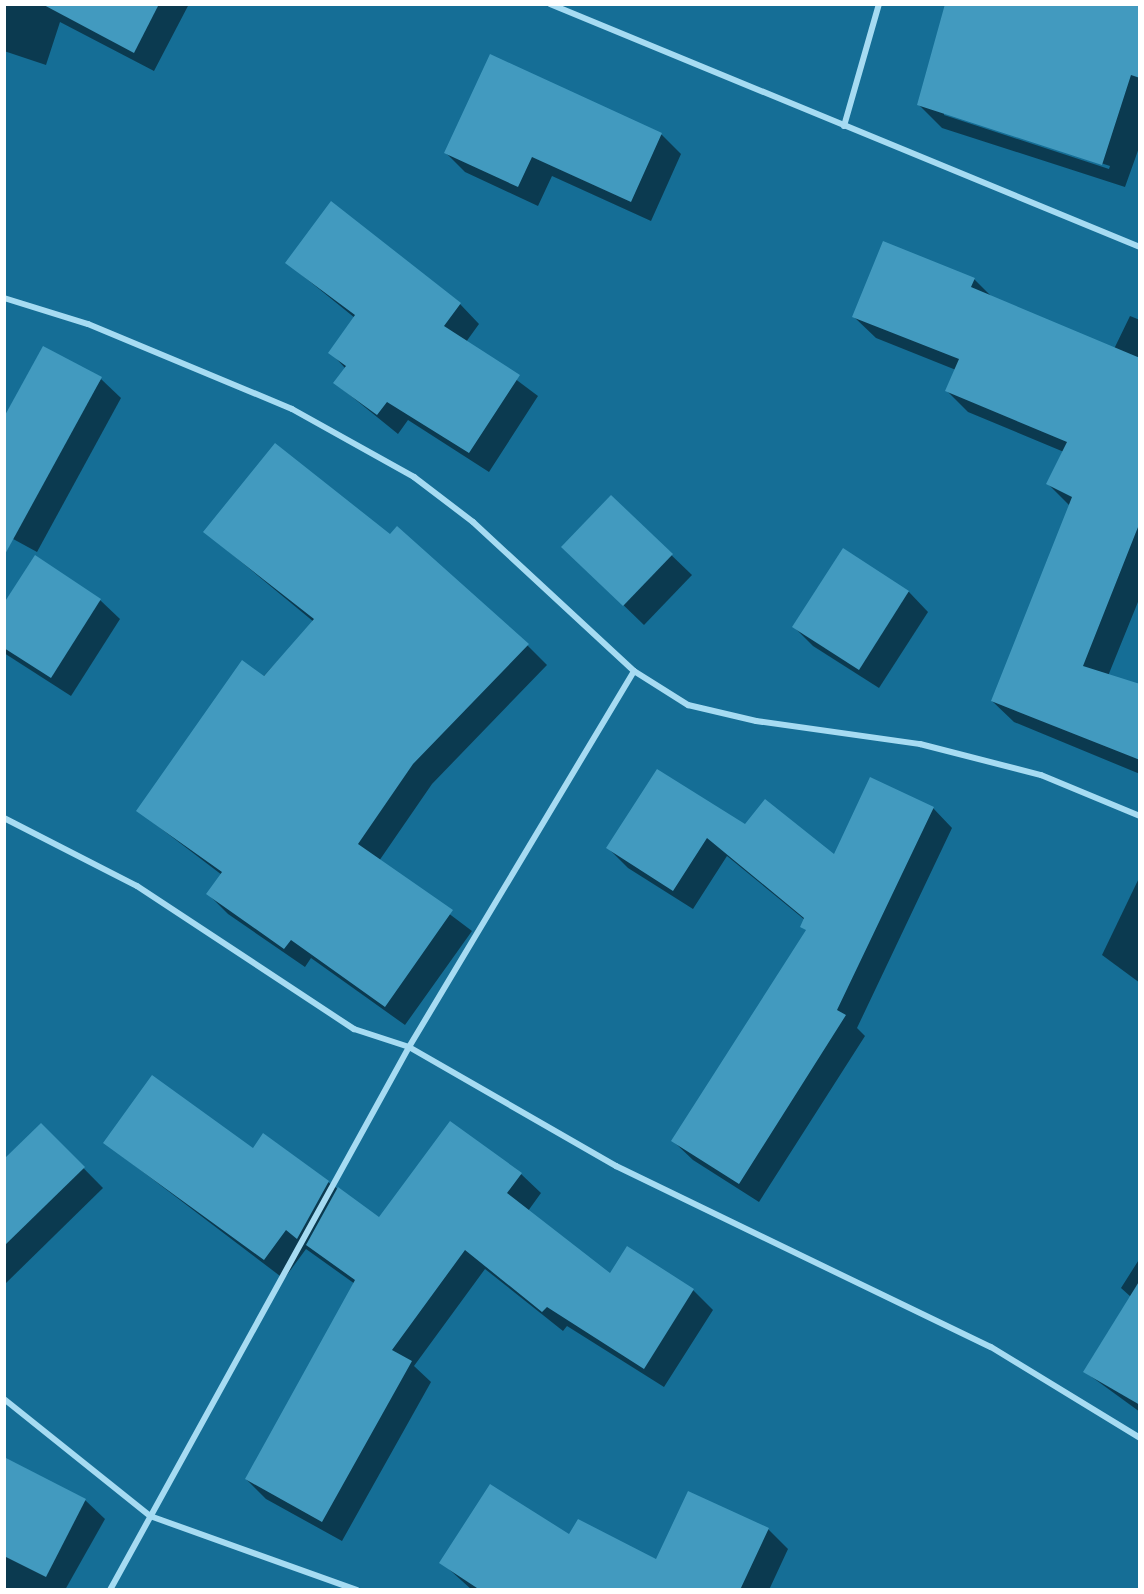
<!DOCTYPE html>
<style>
body{margin:0}
#map{position:relative;width:1144px;height:1594px;overflow:hidden;background:#156e96;font-family:"PT Sans Narrow",sans-serif}
div>[style]{position:absolute}
.shadow>*{inset:0;background:#0007}
.building>*{inset:0;background:#429abf}
.minor>*{height:6px;margin:-3px;padding:0 3px;transform-origin:3px;border-radius:3px;background:#a6dbf2}
span{translate:-50% -50%;white-space:nowrap;text-align:center;line-height:1.15;-webkit-text-stroke:4.5px #156e96;paint-order:stroke}
.frame{position:absolute;inset:0;border:6px solid #fff;pointer-events:none}
</style>
<div id="map">
<div class="shadow">
<div style="clip-path:polygon(4px 4px,189px 4px,154px 71px,60px 22px,46px 65px,4px 51px)"></div>
<div style="clip-path:polygon(evenodd,1140px 4px,1140px 145px,1125px 187px,942px 128px,918px 104px,1140px 4px,944px 112px,1110px 166px,1109px 169px,944px 115px,944px 112px)"></div>
<div style="clip-path:polygon(491px 56px,662px 135px,681px 154px,651px 221px,552px 176px,538px 206px,465px 172px,446px 153px)"></div>
<div style="clip-path:polygon(287px 263px,460px 304px,479px 324px,466px 342px,538px 396px,489px 472px,408px 420px,398px 434px,335px 383px,346px 369px,330px 352px,355px 318px)"></div>
<div style="clip-path:polygon(974px 279px,992px 297px,1114px 349px,1130px 316px,1140px 320px,1140px 597px,1108px 676px,1140px 686px,1140px 774px,1014px 722px,992px 701px,1070px 506px,1048px 484px,1064px 452px,968px 412px,947px 391px,956px 370px,876px 338px,854px 317px)"></div>
<div style="clip-path:polygon(101px 379px,121px 398px,37px 552px,4px 534px)"></div>
<div style="clip-path:polygon(611px 497px,692px 575px,644px 625px,583px 566px)"></div>
<div style="clip-path:polygon(205px 532px,527px 645px,547px 665px,432px 784px,379px 861px,472px 931px,405px 1025px,311px 958px,305px 967px,228px 914px,208px 894px,222px 875px,138px 811px,314px 622px)"></div>
<div style="clip-path:polygon(843px 550px,909px 592px,928px 612px,879px 688px,813px 646px,794px 627px)"></div>
<div style="clip-path:polygon(100px 600px,120px 619px,71px 696px,4px 653px,4px 606px)"></div>
<div style="clip-path:polygon(933px 808px,952px 828px,857px 1028px,865px 1036px,759px 1202px,693px 1160px,673px 1141px,807px 931px,805px 920px,727px 856px,693px 909px,628px 868px,608px 848px,745px 826px,835px 857px)"></div>
<div style="clip-path:polygon(1140px 876px,1140px 983px,1102px 955px)"></div>
<div style="clip-path:polygon(41px 1125px,103px 1188px,4px 1285px,4px 1161px)"></div>
<div style="clip-path:polygon(105px 1143px,253px 1150px,328px 1182px,380px 1219px,521px 1174px,541px 1193px,528px 1211px,611px 1275px,693px 1290px,713px 1310px,664px 1387px,567px 1326px,563px 1331px,485px 1269px,414px 1366px,431px 1382px,342px 1541px,266px 1499px,246px 1479px,355px 1284px,306px 1249px,284px 1279px)"></div>
<div style="clip-path:polygon(1140px 1258px,1140px 1412px,1085px 1372px,1131px 1297px,1121px 1288px)"></div>
<div style="clip-path:polygon(4px 1458px,85px 1500px,105px 1519px,65px 1590px,4px 1590px)"></div>
<div style="clip-path:polygon(768px 1529px,788px 1549px,769px 1590px,472px 1590px,441px 1562px,570px 1536px,657px 1561px)"></div>
</div>
<div class="building">
<div style="clip-path:polygon(42px 4px,159px 4px,134px 53px)"></div>
<div style="clip-path:polygon(945px 4px,1140px 4px,1140px 78px,1131px 75px,1102px 165px,917px 105px)"></div>
<div style="clip-path:polygon(490px 54px,662px 133px,631px 202px,532px 157px,518px 187px,444px 153px)"></div>
<div style="clip-path:polygon(331px 201px,461px 303px,444px 326px,520px 375px,469px 453px,387px 402px,377px 415px,333px 383px,346px 366px,328px 353px,355px 315px,285px 263px)"></div>
<div style="clip-path:polygon(883px 241px,975px 278px,971px 287px,1140px 358px,1140px 522px,1083px 666px,1140px 684px,1140px 760px,991px 701px,1072px 497px,1046px 484px,1067px 442px,945px 391px,959px 359px,852px 317px)"></div>
<div style="clip-path:polygon(43px 346px,102px 377px,4px 556px,4px 417px)"></div>
<div style="clip-path:polygon(275px 443px,390px 534px,397px 526px,529px 644px,413px 764px,358px 844px,453px 910px,385px 1007px,291px 940px,284px 949px,206px 894px,222px 872px,136px 811px,242px 660px,264px 676px,314px 619px,203px 532px)"></div>
<div style="clip-path:polygon(611px 495px,673px 554px,623px 606px,561px 547px)"></div>
<div style="clip-path:polygon(843px 548px,909px 591px,859px 670px,792px 627px)"></div>
<div style="clip-path:polygon(35px 555px,101px 599px,51px 678px,4px 648px,4px 603px)"></div>
<div style="clip-path:polygon(657px 769px,745px 824px,765px 799px,834px 854px,870px 777px,934px 807px,837px 1010px,846px 1015px,739px 1184px,671px 1141px,806px 930px,800px 927px,804px 918px,707px 838px,673px 891px,606px 848px)"></div>
<div style="clip-path:polygon(152px 1075px,253px 1148px,263px 1133px,329px 1181px,297px 1239px,286px 1230px,264px 1260px,103px 1143px)"></div>
<div style="clip-path:polygon(450px 1121px,522px 1173px,507px 1193px,610px 1273px,627px 1246px,694px 1289px,644px 1369px,547px 1307px,542px 1312px,465px 1250px,392px 1350px,412px 1361px,322px 1522px,245px 1479px,355px 1280px,306px 1245px,338px 1187px,379px 1217px)"></div>
<div style="clip-path:polygon(41px 1123px,85px 1167px,4px 1246px,4px 1159px)"></div>
<div style="clip-path:polygon(1140px 1280px,1140px 1405px,1083px 1372px)"></div>
<div style="clip-path:polygon(4px 1457px,86px 1499px,46px 1577px,4px 1556px)"></div>
<div style="clip-path:polygon(490px 1484px,569px 1534px,578px 1519px,656px 1559px,688px 1491px,769px 1528px,740px 1590px,480px 1590px,439px 1563px)"></div>
</div>
<div class="minor">
<div style="left:550px;top:4px;width:638px;rotate:22.39deg"></div>
<div style="left:844px;top:126px;width:127px;rotate:-74deg"></div>
<div style="left:4px;top:298px;width:88px;rotate:17.2deg"></div>
<div style="left:88px;top:324px;width:221px;rotate:22.6deg"></div>
<div style="left:292px;top:409px;width:140px;rotate:29.1deg"></div>
<div style="left:414px;top:477px;width:74px;rotate:37.3deg"></div>
<div style="left:473px;top:522px;width:219px;rotate:42.8deg"></div>
<div style="left:634px;top:671px;width:64px;rotate:32.2deg"></div>
<div style="left:688px;top:705px;width:70px;rotate:13.2deg"></div>
<div style="left:756px;top:721px;width:166px;rotate:8deg"></div>
<div style="left:920px;top:744px;width:125px;rotate:14.4deg"></div>
<div style="left:1041px;top:775px;width:107px;rotate:22.5deg"></div>
<div style="left:4px;top:818px;width:149px;rotate:27.1deg"></div>
<div style="left:137px;top:886px;width:260px;rotate:33.4deg"></div>
<div style="left:354px;top:1029px;width:58px;rotate:18.1deg"></div>
<div style="left:409px;top:1047px;width:239px;rotate:29.9deg"></div>
<div style="left:616px;top:1166px;width:416px;rotate:25.8deg"></div>
<div style="left:991px;top:1347px;width:175px;rotate:31.4deg"></div>
<div style="left:4px;top:1399px;width:187px;rotate:38.7deg"></div>
<div style="left:150px;top:1516px;width:220px;rotate:19.7deg"></div>
<div style="left:110px;top:1590px;width:620px;rotate:-61.16deg"></div>
<div style="left:409px;top:1047px;width:438px;rotate:-59.1deg"></div>
</div>
<div class="frame"></div>
</div>
